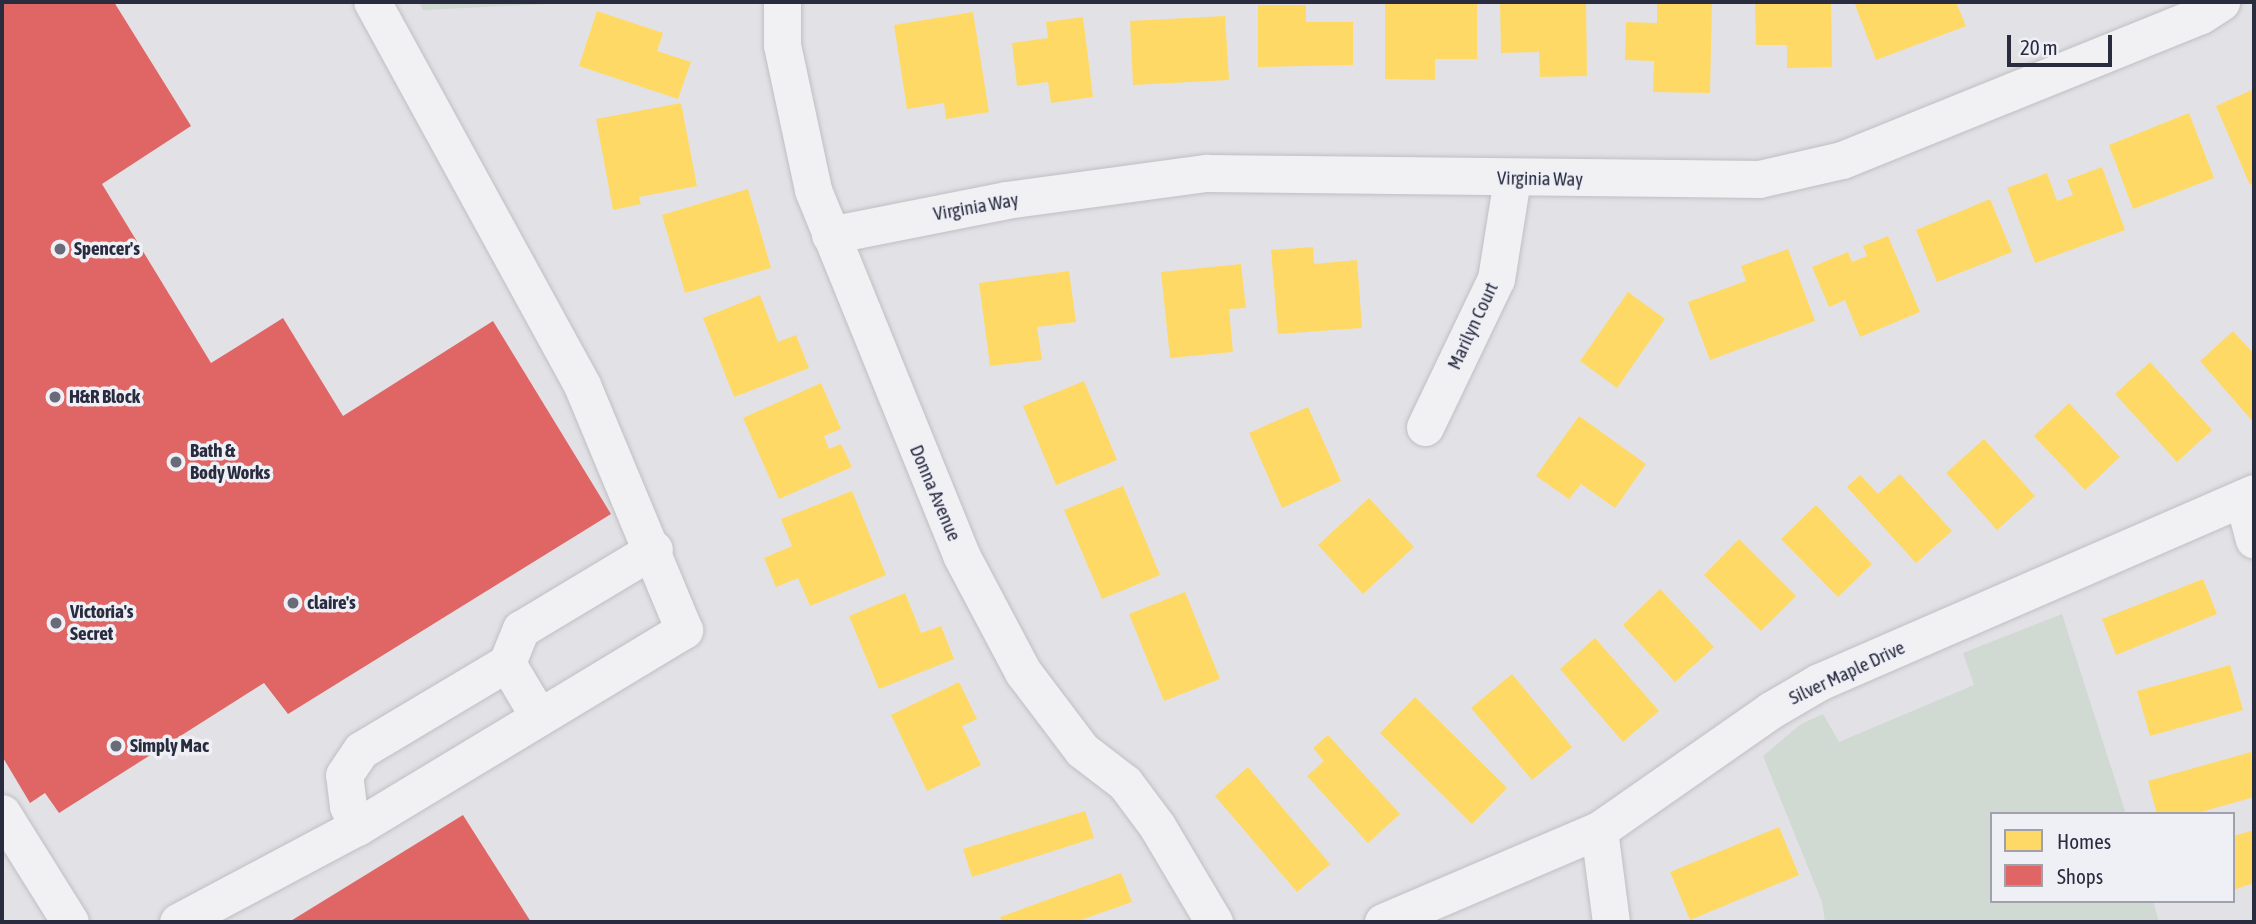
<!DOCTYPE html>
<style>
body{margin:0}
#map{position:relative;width:2256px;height:924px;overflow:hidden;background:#e2e2e6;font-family:"Asap Condensed",sans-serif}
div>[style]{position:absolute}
.green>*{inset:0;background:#d0d9d2}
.homes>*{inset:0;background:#ffd966}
.shops>*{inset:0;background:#e06666}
.roads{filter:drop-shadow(0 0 2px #bfbfc3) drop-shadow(0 0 2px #bfbfc3)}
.minor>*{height:37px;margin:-18.5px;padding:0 18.5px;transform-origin:18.5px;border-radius:18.5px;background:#f1f1f3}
.dots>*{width:19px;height:19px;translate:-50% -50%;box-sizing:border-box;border:4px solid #eff0f6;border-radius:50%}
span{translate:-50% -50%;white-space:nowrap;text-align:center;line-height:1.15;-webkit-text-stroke:7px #eff0f6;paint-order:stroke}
.street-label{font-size:19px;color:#292b3f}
.poi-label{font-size:19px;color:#292b3f;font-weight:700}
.left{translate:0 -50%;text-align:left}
.frame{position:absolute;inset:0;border:4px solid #292b3f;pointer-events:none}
.legend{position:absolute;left:1990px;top:812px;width:245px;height:91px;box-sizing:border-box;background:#eff0f6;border:2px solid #a0a1ad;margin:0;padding:9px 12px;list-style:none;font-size:21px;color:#292b3f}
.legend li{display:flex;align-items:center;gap:14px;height:35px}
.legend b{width:35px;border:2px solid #a0a1ad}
.scale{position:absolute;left:2007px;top:35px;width:105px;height:32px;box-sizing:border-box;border:4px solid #292b3f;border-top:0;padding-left:9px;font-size:21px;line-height:24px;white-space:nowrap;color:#292b3f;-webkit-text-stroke:5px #eff0f6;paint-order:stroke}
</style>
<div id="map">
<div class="green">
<div style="clip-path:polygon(419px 2px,589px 2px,423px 10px)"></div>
<div style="clip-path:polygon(2062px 614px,2126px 814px,1992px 814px,1992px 901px,2153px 901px,2159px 922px,1825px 922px,1822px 902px,1763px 756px,1801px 724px,1823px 714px,1839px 742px,1974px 685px,1963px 653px)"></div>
</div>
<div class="homes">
<div style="clip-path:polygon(1385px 2px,1477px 2px,1477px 59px,1435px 59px,1435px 80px,1385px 79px)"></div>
<div style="clip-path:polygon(1500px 2px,1586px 2px,1587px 76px,1540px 77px,1539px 52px,1501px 53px)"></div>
<div style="clip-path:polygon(1657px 2px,1712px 2px,1710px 93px,1653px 92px,1654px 61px,1625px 60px,1626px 22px,1657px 23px)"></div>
<div style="clip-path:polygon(1755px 2px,1831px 2px,1832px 67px,1787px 68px,1787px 45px,1756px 45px)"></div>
<div style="clip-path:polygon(1854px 2px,1956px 2px,1966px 26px,1876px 60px)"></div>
<div style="clip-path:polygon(1258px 5px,1306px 5px,1306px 22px,1353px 22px,1353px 65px,1258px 67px)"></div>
<div style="clip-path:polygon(597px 11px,663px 33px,657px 51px,691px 62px,678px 99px,579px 66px)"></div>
<div style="clip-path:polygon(973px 12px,989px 112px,946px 119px,944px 103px,907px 109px,894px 25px)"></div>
<div style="clip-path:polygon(1225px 16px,1229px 80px,1133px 85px,1130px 21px)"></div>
<div style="clip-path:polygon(1083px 17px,1093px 97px,1051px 103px,1048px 82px,1017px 86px,1012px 43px,1048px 38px,1046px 22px)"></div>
<div style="clip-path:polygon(2254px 89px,2254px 183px,2250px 185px,2216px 106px)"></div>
<div style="clip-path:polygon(681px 103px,697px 186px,639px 197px,641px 204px,613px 210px,596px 119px)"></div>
<div style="clip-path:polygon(2189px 113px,2214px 178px,2133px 209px,2109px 145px)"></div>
<div style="clip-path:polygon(2102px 167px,2125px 230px,2035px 263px,2007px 188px,2047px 173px,2057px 201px,2073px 195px,2067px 180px)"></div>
<div style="clip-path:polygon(748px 189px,771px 268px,685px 293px,662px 215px)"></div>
<div style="clip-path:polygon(1990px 199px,2012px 252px,1937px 282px,1916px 230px)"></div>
<div style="clip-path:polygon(1888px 236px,1920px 312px,1860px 337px,1845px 300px,1829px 307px,1812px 267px,1848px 252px,1852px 262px,1867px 256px,1863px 246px)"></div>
<div style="clip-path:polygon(1313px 247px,1314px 264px,1357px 260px,1362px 328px,1278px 334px,1271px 250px)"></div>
<div style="clip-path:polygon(1788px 249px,1815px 321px,1710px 360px,1688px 302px,1746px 281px,1741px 266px)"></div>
<div style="clip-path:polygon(1241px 264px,1246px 308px,1229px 309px,1233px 352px,1170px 358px,1161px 272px)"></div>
<div style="clip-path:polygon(1069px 271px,1076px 322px,1037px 327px,1042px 360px,990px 366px,979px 283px)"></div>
<div style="clip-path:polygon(1628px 292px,1665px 319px,1617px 388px,1580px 361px)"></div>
<div style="clip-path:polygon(760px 295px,778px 342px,796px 335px,809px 368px,734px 397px,703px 318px)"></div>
<div style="clip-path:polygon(2233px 331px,2254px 354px,2254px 423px,2200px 361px)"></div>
<div style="clip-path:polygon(2150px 362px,2212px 430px,2177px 462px,2115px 394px)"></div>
<div style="clip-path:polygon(1084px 381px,1117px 460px,1056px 485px,1023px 406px)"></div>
<div style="clip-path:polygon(821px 383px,841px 429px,824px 436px,829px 449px,841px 444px,852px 467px,779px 499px,743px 418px)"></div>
<div style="clip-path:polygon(2069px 403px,2120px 457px,2085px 490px,2034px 436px)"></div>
<div style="clip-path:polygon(1308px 407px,1341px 481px,1282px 508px,1249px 433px)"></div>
<div style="clip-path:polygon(1579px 416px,1646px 464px,1615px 508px,1581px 484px,1569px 499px,1536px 476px)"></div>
<div style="clip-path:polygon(1984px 439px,2035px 496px,1997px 530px,1946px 473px)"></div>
<div style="clip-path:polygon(1900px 474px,1952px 531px,1916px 563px,1847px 487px,1860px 475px,1878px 494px)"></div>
<div style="clip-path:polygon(1123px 486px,1160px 575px,1102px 599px,1064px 510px)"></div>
<div style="clip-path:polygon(852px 491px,886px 575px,810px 606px,798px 578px,776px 587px,764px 558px,792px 546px,781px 519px)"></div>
<div style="clip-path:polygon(1369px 498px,1414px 547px,1363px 594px,1318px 545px)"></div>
<div style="clip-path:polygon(1816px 505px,1872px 564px,1838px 597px,1781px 539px)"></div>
<div style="clip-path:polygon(1739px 539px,1796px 596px,1761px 631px,1704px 575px)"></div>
<div style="clip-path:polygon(2203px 579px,2217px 614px,2116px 655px,2102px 619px)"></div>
<div style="clip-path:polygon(1660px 589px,1714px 647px,1675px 682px,1623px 625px)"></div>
<div style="clip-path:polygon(1185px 592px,1220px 679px,1164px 701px,1129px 614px)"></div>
<div style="clip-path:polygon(905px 593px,921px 633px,941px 626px,954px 659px,879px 689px,849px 616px)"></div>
<div style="clip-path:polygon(1595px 638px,1659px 711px,1623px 742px,1560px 669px)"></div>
<div style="clip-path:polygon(2230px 665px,2243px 710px,2150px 736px,2137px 691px)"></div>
<div style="clip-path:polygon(1512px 674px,1572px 747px,1532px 780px,1471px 708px)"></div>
<div style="clip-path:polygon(959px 682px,977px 719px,962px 726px,981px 765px,927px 791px,891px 715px)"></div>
<div style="clip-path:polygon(1415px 697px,1507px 788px,1472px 824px,1380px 733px)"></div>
<div style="clip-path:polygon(1328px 735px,1400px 814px,1368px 843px,1307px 776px,1324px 761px,1313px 748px)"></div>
<div style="clip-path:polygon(2251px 752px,2254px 797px,2194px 814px,2157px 814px,2148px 781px)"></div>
<div style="clip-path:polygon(1248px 767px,1330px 864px,1297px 892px,1215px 796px)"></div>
<div style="clip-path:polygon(1085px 811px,1094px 838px,972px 877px,963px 849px)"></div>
<div style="clip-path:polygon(1779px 827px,1799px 875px,1690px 920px,1670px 872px)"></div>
<div style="clip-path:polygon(2254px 830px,2254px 883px,2233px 890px,2233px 836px)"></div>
<div style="clip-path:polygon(1121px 873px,1132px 902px,1075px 922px,1002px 922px,1000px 917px)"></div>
</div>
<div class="shops">
<div style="clip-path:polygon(2px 2px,114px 2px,191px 126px,102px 184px,211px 363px,283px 318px,343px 416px,493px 321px,611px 514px,288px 714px,264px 683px,59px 813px,45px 793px,30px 803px,2px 756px)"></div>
<div style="clip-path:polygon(463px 815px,531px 922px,289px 922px)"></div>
</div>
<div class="roads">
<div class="minor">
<div style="left:782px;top:2px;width:43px;rotate:90deg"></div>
<div style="left:782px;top:45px;width:148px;rotate:77.9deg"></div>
<div style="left:813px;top:190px;width:394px;rotate:67.9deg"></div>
<div style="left:961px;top:555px;width:132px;rotate:62.1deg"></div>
<div style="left:1023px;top:672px;width:98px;rotate:52.9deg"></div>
<div style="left:1082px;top:750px;width:54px;rotate:37.5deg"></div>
<div style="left:1125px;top:783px;width:54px;rotate:53.3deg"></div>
<div style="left:1157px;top:826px;width:112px;rotate:59.3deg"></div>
<div style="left:830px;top:235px;width:179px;rotate:-11.2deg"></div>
<div style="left:1006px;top:200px;width:202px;rotate:-7.7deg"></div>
<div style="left:1206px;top:173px;width:553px;rotate:0.62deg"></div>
<div style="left:1759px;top:179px;width:85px;rotate:-12.9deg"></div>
<div style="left:1842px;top:160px;width:387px;rotate:-22deg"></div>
<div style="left:2201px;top:15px;width:24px;rotate:-33deg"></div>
<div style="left:1425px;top:427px;width:164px;rotate:-64.4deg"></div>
<div style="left:1496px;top:279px;width:101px;rotate:-80.9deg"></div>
<div style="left:2243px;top:498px;width:43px;rotate:75.3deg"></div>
<div style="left:539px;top:717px;width:63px;rotate:-120.7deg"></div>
<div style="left:507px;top:663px;width:37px;rotate:-68deg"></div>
<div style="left:521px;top:629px;width:155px;rotate:-31deg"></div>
<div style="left:2px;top:813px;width:128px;rotate:58deg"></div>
<div style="left:357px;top:827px;width:23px;rotate:-113deg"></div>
<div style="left:348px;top:806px;width:31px;rotate:-97deg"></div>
<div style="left:344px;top:775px;width:30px;rotate:-56deg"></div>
<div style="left:361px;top:750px;width:170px;rotate:-30.8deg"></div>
<div style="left:1599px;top:830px;width:93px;rotate:82.6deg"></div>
<div style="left:178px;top:922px;width:203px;rotate:-28deg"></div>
<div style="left:357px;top:827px;width:382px;rotate:-31.1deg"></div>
<div style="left:684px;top:630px;width:265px;rotate:-112.6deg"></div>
<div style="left:582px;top:385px;width:437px;rotate:-118.7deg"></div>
<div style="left:1383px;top:922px;width:235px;rotate:-23.1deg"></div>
<div style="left:1599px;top:830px;width:210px;rotate:-34.9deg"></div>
<div style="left:1771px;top:710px;width:56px;rotate:-30.3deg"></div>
<div style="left:1819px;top:682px;width:474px;rotate:-23.5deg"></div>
</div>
</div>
<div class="dots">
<div style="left:60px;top:249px;background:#6a6b79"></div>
<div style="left:55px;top:397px;background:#6a6b79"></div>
<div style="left:176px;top:462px;background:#6a6b79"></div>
<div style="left:293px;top:603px;background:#6a6b79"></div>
<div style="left:56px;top:623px;background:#6a6b79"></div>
<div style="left:116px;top:746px;background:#6a6b79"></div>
</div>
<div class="street-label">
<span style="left:1540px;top:179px;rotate:1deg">Virginia Way</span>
<span style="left:976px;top:207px;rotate:-10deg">Virginia Way</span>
<span style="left:1473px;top:326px;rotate:-65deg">Marilyn Court</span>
<span style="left:935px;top:493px;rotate:67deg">Donna Avenue</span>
<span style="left:1847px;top:673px;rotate:-25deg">Silver Maple Drive</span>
</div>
<div class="poi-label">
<span class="left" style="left:74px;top:249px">Spencer's</span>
<span class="left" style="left:69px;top:397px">H&amp;R Block</span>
<span class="left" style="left:190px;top:462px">Bath &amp;<br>Body Works</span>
<span class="left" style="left:307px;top:603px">claire's</span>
<span class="left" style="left:70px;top:623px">Victoria's<br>Secret</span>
<span class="left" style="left:130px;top:746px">Simply Mac</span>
</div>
<div class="frame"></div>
<ul class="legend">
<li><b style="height:19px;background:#ffd966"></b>Homes</li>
<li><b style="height:19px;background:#e06666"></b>Shops</li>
</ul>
<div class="scale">20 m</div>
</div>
